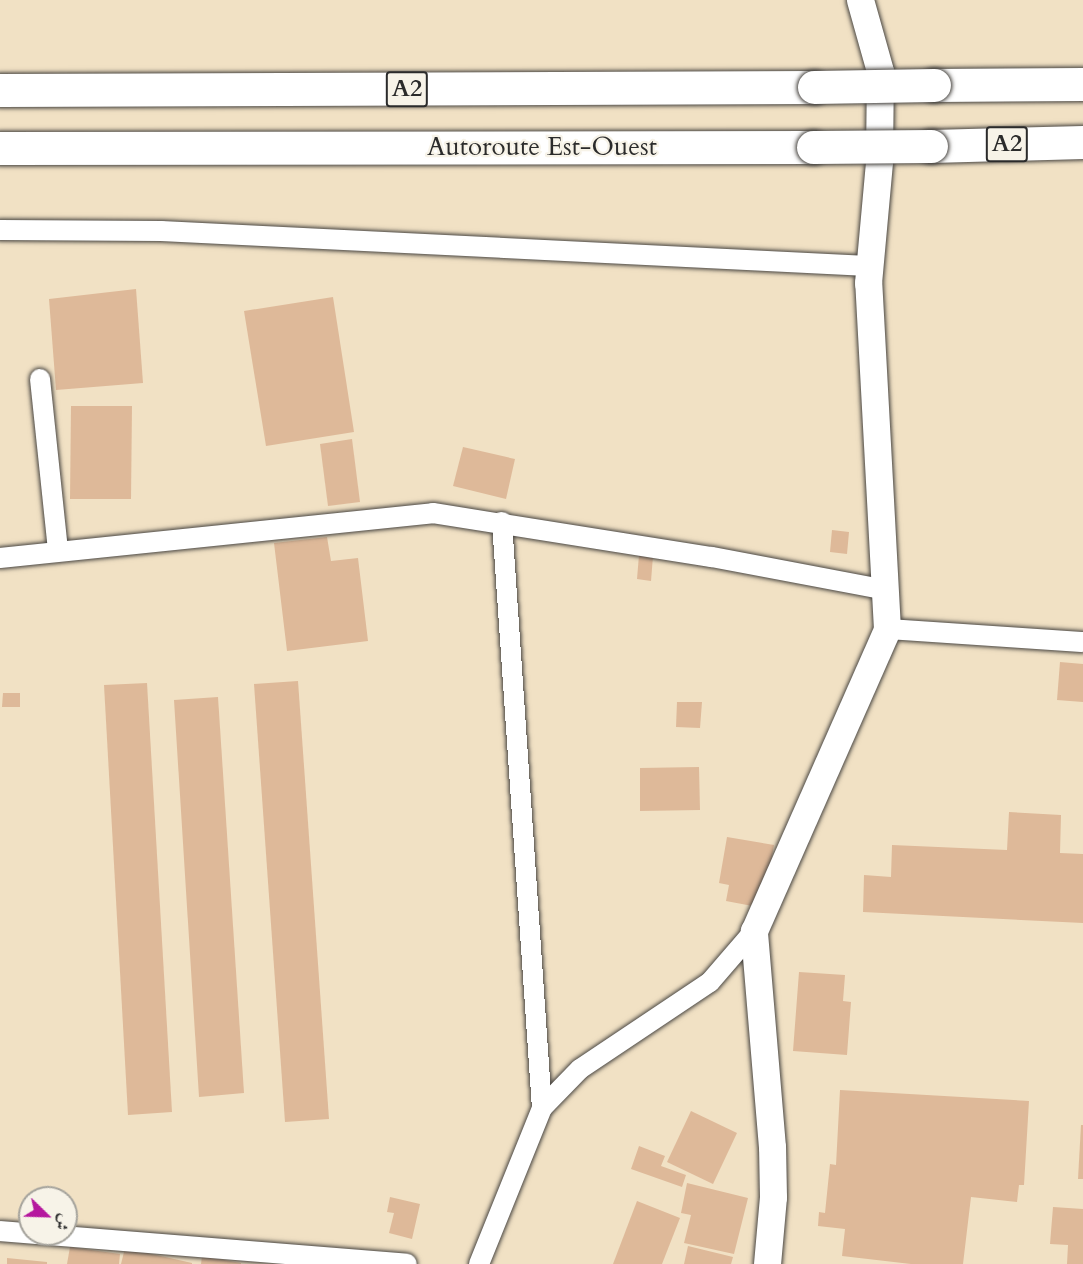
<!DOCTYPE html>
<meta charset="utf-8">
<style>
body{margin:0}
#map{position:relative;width:1083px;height:1264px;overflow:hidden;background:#f1e1c4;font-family:Cardo,Amiri,serif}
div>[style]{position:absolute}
.building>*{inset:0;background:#deb999}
.roads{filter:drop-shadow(0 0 2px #494642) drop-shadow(0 0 2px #494642)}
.street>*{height:20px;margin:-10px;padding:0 10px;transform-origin:10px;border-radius:10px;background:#fff}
.secondary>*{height:27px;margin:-13.5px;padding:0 13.5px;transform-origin:13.5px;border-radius:13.5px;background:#fff}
.highway>*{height:33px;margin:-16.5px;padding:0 16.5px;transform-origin:16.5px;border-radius:16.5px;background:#fff}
.bridges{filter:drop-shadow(0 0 2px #494642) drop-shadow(0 0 2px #494642)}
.highway-bridge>*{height:33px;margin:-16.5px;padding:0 16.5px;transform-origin:16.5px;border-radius:16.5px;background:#fff}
span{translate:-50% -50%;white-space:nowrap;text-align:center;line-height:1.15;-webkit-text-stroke:4.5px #f7f3e8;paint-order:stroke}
.shield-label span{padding:2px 4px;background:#f7f3e8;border:2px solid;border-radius:4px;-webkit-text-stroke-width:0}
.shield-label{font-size:24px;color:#2b2b2b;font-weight:700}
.street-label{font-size:26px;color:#2b2b2b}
.north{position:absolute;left:18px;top:1186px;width:60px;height:60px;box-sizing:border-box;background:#f7f3e8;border:2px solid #a5a39c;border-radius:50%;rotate:113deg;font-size:16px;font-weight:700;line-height:24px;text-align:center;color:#2b2b2b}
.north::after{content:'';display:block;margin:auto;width:21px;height:27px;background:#b5179e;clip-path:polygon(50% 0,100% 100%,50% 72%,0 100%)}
</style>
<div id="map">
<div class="building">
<div style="clip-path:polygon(136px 289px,143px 383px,56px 390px,49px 299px)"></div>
<div style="clip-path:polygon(333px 297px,354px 432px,266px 446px,244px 311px)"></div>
<div style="clip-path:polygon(71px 406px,132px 406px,131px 499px,70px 499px)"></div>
<div style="clip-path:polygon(352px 439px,360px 502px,328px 506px,320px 444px)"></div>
<div style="clip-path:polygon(463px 447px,515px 459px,506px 499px,453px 486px)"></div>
<div style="clip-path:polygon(832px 530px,849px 532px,847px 554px,830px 552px)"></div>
<div style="clip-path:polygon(327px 537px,331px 561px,358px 558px,368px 641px,287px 651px,274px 543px)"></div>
<div style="clip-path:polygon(639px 555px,653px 556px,651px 581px,637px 579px)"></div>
<div style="clip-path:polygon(1060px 662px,1083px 664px,1083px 702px,1057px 700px)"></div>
<div style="clip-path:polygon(298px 681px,329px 1119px,285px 1122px,254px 684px)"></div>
<div style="clip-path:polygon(147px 683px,172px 1112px,128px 1115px,104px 685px)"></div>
<div style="clip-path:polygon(3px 693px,20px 693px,20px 707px,2px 707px)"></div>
<div style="clip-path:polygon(218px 697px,244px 1093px,199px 1097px,174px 700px)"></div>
<div style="clip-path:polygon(677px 702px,702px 702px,700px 728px,676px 727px)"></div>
<div style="clip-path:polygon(699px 767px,700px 810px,640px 811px,640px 768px)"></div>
<div style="clip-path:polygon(1009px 812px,1061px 815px,1060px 853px,1083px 854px,1083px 923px,863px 912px,864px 875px,891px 877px,892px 845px,1007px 850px)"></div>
<div style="clip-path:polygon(727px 837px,774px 845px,763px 908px,726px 901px,729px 885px,719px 883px)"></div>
<div style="clip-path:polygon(799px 972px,845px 975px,843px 1001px,851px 1002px,847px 1055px,793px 1051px)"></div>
<div style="clip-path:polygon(840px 1090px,1029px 1101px,1024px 1185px,1019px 1185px,1017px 1202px,971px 1197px,963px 1264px,911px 1264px,842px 1256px,845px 1229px,818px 1226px,819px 1212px,825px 1213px,830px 1164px,836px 1165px)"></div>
<div style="clip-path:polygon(691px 1111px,737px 1133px,713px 1184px,667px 1162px)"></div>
<div style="clip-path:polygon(1081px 1125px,1083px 1125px,1083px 1179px,1078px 1179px)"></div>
<div style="clip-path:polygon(639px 1146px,665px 1156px,661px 1166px,686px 1175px,682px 1187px,631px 1169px)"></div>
<div style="clip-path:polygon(687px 1183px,748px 1198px,734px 1254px,684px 1243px,691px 1215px,681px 1213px)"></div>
<div style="clip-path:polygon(390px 1197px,420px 1204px,412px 1239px,389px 1233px,394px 1213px,387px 1212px)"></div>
<div style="clip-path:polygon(637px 1201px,680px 1218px,662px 1264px,613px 1264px)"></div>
<div style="clip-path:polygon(1053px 1207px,1083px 1209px,1083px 1264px,1067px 1264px,1068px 1245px,1050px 1244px)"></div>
<div style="clip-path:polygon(688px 1246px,733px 1257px,731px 1264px,684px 1264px)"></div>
<div style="clip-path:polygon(70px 1247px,120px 1254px,119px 1264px,67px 1264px)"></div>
<div style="clip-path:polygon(125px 1248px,192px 1263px,192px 1264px,121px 1264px)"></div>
<div style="clip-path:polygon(202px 1256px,241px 1263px,241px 1264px,201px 1264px)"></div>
<div style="clip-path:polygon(7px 1258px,47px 1262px,47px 1264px,7px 1264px)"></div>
</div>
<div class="roads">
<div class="street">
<div style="left:0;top:230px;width:161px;rotate:0.4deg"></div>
<div style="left:161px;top:231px;width:708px;rotate:2.83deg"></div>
<div style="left:40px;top:379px;width:172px;rotate:84deg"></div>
<div style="left:502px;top:522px;width:587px;rotate:86.1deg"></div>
<div style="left:0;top:558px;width:435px;rotate:-5.9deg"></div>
<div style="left:433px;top:513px;width:282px;rotate:9deg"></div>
<div style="left:712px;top:557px;width:177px;rotate:10.7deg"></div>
<div style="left:887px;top:629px;width:196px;rotate:3.8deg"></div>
<div style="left:0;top:1231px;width:408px;rotate:4.6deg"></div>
<div style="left:479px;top:1264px;width:168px;rotate:-68deg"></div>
<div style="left:542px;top:1108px;width:54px;rotate:-45.7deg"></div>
<div style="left:580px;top:1069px;width:156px;rotate:-33.8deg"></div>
<div style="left:710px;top:982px;width:67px;rotate:-49.2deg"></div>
</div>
<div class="secondary">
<div style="left:767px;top:1264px;width:67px;rotate:-84.9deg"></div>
<div style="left:773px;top:1197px;width:50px;rotate:-91.1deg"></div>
<div style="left:772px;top:1147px;width:217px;rotate:-94.8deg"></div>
<div style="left:754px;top:931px;width:330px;rotate:-66.2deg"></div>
<div style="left:887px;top:629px;width:347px;rotate:-93.1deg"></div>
<div style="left:868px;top:283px;width:122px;rotate:-84.8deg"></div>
<div style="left:879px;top:161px;width:90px;rotate:-89.4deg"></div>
<div style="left:880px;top:71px;width:74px;rotate:-105.7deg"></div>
</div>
<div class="highway">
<div style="left:934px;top:85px;width:149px;rotate:-0.4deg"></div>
<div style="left:0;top:90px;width:814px;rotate:-0.21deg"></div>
<div style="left:931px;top:146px;width:152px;rotate:-1.5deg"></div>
<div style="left:0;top:148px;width:813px;rotate:-0.07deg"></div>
</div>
</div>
<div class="bridges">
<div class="highway-bridge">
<div style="left:814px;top:87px;width:120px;rotate:-1deg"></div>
<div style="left:813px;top:147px;width:118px;rotate:-0.5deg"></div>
</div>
</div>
<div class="shield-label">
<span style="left:407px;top:89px">A2</span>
<span style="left:1007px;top:144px">A2</span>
</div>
<div class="street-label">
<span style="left:542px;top:147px">Autoroute Est-Ouest</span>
</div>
<div class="north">ش</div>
</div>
